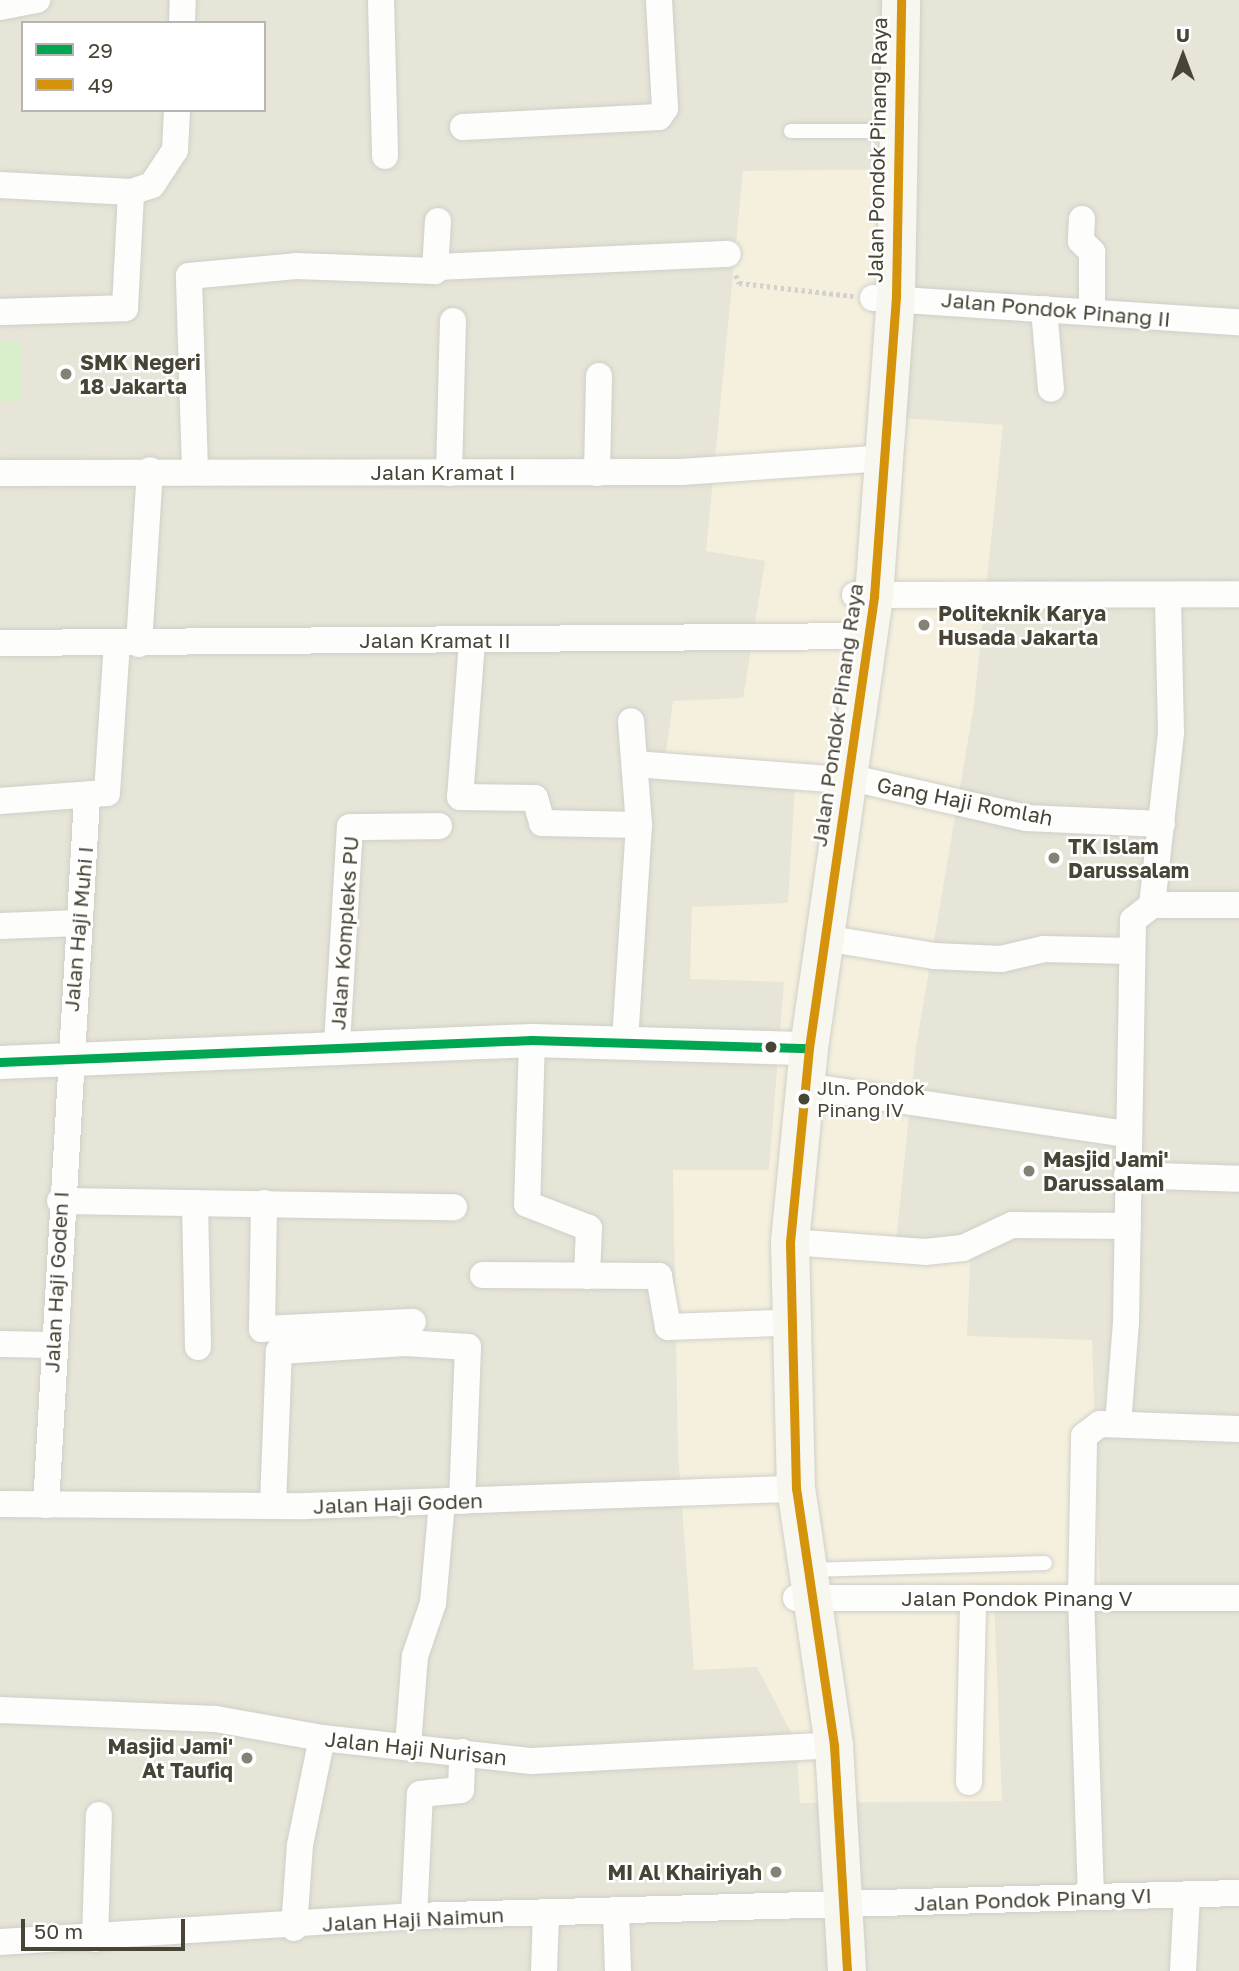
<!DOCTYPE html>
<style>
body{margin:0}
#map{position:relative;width:1239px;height:1971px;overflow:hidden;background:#f2f1eb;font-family:"Golos Text",sans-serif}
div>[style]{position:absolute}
.residential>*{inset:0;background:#e6e5d8}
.commercial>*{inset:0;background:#f5f0de}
.green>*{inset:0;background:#d9eecb}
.path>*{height:4.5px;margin-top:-2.25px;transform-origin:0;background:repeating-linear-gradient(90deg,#d2d1ca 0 3.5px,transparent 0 7px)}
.roads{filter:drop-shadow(0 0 2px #d0cfc8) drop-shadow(0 0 2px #d0cfc8)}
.service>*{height:14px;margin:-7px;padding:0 7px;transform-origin:7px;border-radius:7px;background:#fdfdfc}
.minor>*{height:26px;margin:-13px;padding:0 13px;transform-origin:13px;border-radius:13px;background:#fdfdfc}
.tertiary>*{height:33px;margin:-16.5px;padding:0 16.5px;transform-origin:16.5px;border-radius:16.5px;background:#fdfdfc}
.secondary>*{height:38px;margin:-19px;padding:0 19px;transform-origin:19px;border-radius:19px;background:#f7f6ef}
.bus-1>*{height:9px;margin:-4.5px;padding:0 4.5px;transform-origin:4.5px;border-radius:4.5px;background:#00a651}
.bus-2>*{height:9px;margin:-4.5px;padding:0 4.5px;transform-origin:4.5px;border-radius:4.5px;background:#d4930b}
.dots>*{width:19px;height:19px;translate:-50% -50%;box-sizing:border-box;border:4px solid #fff;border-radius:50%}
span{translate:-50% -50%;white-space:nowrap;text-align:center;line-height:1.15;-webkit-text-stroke:5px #fff;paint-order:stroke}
.bus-label{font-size:19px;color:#494536}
.left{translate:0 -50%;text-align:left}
.street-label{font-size:21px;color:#494536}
.poi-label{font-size:21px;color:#494536;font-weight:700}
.right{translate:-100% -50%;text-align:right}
.legend{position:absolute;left:21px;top:21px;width:245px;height:91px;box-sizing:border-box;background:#fff;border:2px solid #b6b5af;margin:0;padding:9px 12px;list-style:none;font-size:21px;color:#494536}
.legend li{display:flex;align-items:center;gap:14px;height:35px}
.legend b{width:35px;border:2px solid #b6b5af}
.north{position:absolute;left:1148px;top:21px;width:70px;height:70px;-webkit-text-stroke:5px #fff;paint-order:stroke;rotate:0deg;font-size:19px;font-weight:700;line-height:28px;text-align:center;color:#494536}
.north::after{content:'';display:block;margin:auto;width:24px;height:32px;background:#494536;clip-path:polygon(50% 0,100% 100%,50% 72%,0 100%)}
.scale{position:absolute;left:21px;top:1919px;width:164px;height:32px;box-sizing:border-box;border:4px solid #494536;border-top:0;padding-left:9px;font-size:21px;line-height:24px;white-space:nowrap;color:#494536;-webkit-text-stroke:5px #fff;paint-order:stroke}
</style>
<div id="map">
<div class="residential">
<div style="clip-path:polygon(evenodd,0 0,1239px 0,1239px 1971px,0 1971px,0 0,23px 23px,264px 23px,264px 110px,23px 110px,23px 23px)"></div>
</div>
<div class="commercial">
<div style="clip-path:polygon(910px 169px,901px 418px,1003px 425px,974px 705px,916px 1047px,896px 1242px,971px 1240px,967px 1336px,1092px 1340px,1100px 1587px,994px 1599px,1002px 1801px,800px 1803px,796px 1742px,757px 1667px,694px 1670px,678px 1451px,673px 1170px,769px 1170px,784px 982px,690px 979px,692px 907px,788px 903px,796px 771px,665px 759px,673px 701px,743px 698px,765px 561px,706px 551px,743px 171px)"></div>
</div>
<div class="green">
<div style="clip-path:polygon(0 341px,21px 341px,21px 402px,0 401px)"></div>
</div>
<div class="path">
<div style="left:736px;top:275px;width:9px;rotate:69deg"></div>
<div style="left:739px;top:283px;width:115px;rotate:6.5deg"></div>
</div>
<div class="roads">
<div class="service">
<div style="left:791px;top:131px;width:90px"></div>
<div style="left:810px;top:1570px;width:235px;rotate:-1.7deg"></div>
</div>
<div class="minor">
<div style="left:381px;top:0;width:156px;rotate:88.5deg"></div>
<div style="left:0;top:7px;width:38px;rotate:-11deg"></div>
<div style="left:182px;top:23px;width:23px;rotate:-88deg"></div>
<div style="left:463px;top:127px;width:196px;rotate:-2.9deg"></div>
<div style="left:659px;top:117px;width:11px;rotate:-56deg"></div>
<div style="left:665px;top:108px;width:108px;rotate:-93.2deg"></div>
<div style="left:0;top:185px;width:131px;rotate:3.1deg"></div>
<div style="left:131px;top:192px;width:22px;rotate:-18deg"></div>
<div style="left:152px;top:185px;width:42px;rotate:-56.7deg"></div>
<div style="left:175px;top:150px;width:40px;rotate:-87.1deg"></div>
<div style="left:1082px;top:219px;width:22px;rotate:93deg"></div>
<div style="left:1081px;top:241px;width:16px;rotate:45deg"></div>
<div style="left:1092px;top:252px;width:60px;rotate:90deg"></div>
<div style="left:439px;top:267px;width:289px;rotate:-2.6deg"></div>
<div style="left:873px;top:298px;width:367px;rotate:3.8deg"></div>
<div style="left:1044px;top:309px;width:80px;rotate:85deg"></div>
<div style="left:0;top:312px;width:125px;rotate:-1.8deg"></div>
<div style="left:125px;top:308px;width:116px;rotate:-87deg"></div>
<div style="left:195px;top:470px;width:194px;rotate:-91.8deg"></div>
<div style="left:189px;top:276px;width:107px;rotate:-5.3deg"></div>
<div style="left:296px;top:266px;width:139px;rotate:2.1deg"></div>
<div style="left:435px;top:271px;width:50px;rotate:-86.6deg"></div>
<div style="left:0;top:473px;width:681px;rotate:-0.08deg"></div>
<div style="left:681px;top:472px;width:204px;rotate:-3.9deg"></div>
<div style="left:449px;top:473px;width:152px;rotate:-88.5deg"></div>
<div style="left:597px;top:473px;width:97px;rotate:-88.8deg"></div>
<div style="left:855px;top:595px;width:384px;rotate:-0.1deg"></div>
<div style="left:472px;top:642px;width:155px;rotate:94.4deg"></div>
<div style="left:460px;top:797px;width:75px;rotate:0.8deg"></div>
<div style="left:535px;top:798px;width:26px;rotate:74deg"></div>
<div style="left:542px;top:823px;width:97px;rotate:1.2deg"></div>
<div style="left:0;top:643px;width:869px;rotate:-0.46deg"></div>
<div style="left:139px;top:644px;width:174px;rotate:-86.4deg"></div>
<div style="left:635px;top:764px;width:195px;rotate:4.4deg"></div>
<div style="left:852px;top:778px;width:179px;rotate:12.9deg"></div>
<div style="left:1026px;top:818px;width:136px;rotate:2.5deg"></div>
<div style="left:0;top:801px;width:107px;rotate:-4.3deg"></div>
<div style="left:107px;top:793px;width:149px;rotate:-86.2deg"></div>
<div style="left:1152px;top:905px;width:174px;rotate:-83.7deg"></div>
<div style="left:1171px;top:732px;width:134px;rotate:-91.3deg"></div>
<div style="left:0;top:926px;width:79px;rotate:-2.2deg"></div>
<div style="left:824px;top:938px;width:111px;rotate:9.3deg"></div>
<div style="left:934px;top:956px;width:67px;rotate:2.6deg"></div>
<div style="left:1001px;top:959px;width:44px;rotate:-13.1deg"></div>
<div style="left:1044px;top:949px;width:87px;rotate:1.3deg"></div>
<div style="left:532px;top:1040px;width:164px;rotate:91.7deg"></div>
<div style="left:527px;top:1204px;width:66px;rotate:21.2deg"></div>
<div style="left:589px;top:1228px;width:48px;rotate:92.4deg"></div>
<div style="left:625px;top:1041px;width:216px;rotate:-86.3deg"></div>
<div style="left:639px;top:825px;width:104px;rotate:-94.4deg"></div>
<div style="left:337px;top:1044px;width:217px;rotate:-86.6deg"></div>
<div style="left:350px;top:827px;width:89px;rotate:-0.6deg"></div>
<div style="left:805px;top:1086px;width:326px;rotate:8.5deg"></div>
<div style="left:1127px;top:1175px;width:112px;rotate:2deg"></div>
<div style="left:60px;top:1201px;width:394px;rotate:0.9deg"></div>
<div style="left:195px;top:1203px;width:144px;rotate:88.8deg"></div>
<div style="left:264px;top:1203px;width:126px;rotate:90.9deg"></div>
<div style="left:262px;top:1329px;width:151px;rotate:-2.7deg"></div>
<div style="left:790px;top:1242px;width:135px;rotate:4.2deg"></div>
<div style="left:925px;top:1252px;width:38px;rotate:-6deg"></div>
<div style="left:963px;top:1248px;width:54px;rotate:-25.1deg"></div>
<div style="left:1012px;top:1225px;width:116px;rotate:0.5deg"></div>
<div style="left:483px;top:1275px;width:176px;rotate:0.3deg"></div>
<div style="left:659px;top:1276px;width:52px;rotate:80deg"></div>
<div style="left:668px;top:1327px;width:109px;rotate:-2.1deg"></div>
<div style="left:0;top:1344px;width:53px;rotate:1.1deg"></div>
<div style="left:1118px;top:1424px;width:102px;rotate:-85.5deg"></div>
<div style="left:1126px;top:1322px;width:402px;rotate:-89deg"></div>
<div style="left:1133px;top:920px;width:24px;rotate:-38deg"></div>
<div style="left:1152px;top:905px;width:87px"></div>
<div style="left:0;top:1504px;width:305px;rotate:0.4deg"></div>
<div style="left:305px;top:1506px;width:491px;rotate:-2deg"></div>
<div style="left:46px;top:1505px;width:707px;rotate:-86.68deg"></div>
<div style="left:273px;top:1505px;width:154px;rotate:-87.8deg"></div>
<div style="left:279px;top:1351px;width:126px;rotate:-3.6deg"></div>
<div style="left:405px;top:1343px;width:63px;rotate:3.6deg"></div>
<div style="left:468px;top:1347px;width:154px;rotate:92.2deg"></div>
<div style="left:796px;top:1598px;width:443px"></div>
<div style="left:0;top:1710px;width:216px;rotate:2.4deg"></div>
<div style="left:216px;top:1719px;width:108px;rotate:10.2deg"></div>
<div style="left:322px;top:1738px;width:211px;rotate:6.3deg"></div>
<div style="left:532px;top:1761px;width:302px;rotate:-3deg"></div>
<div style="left:408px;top:1746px;width:90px;rotate:-85.6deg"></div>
<div style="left:415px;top:1656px;width:56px;rotate:-71.2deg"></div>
<div style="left:433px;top:1603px;width:101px;rotate:-84.9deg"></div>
<div style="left:969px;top:1782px;width:182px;rotate:-88.7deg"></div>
<div style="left:1091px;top:1897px;width:298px;rotate:-91.9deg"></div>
<div style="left:1081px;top:1599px;width:163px;rotate:-88.9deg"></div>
<div style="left:1084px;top:1436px;width:20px;rotate:-37deg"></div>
<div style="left:1100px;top:1424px;width:139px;rotate:2.1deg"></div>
<div style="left:616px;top:1911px;width:60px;rotate:88.1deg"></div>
<div style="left:414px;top:1916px;width:122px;rotate:-87.2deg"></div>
<div style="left:420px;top:1794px;width:41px;rotate:-5.6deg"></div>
<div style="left:461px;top:1790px;width:38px;rotate:-88deg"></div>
<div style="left:294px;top:1928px;width:83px;rotate:-85.9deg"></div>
<div style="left:300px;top:1845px;width:109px;rotate:-78.4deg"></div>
<div style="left:95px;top:1939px;width:124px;rotate:-88.2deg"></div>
<div style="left:0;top:1942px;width:415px;rotate:-3.6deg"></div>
<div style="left:414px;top:1916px;width:825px;rotate:-1.6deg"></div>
<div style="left:544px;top:1971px;width:58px;rotate:-88deg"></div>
<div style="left:1183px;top:1971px;width:76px;rotate:-87deg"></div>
</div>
<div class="tertiary">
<div style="left:0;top:1062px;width:532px;rotate:-2.37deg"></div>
<div style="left:532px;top:1040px;width:277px;rotate:1.7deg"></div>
</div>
<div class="secondary">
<div style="left:847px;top:1971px;width:226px;rotate:-93.3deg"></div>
<div style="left:834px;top:1745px;width:259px;rotate:-98.4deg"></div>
<div style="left:796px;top:1489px;width:247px;rotate:-91.4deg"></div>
<div style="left:790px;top:1242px;width:195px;rotate:-84.4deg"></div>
<div style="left:809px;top:1048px;width:457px;rotate:-81.8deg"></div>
<div style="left:874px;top:596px;width:301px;rotate:-85.8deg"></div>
<div style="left:896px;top:296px;width:296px;rotate:-89deg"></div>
</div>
</div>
<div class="bus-1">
<div style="left:0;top:1062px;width:532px;rotate:-2.37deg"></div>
<div style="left:532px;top:1040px;width:277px;rotate:1.7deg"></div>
</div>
<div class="bus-2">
<div style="left:847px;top:1971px;width:226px;rotate:-93.3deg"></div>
<div style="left:834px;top:1745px;width:259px;rotate:-98.4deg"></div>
<div style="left:796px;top:1489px;width:247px;rotate:-91.4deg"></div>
<div style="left:790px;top:1242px;width:195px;rotate:-84.4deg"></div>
<div style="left:809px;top:1048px;width:457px;rotate:-81.8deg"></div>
<div style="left:874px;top:596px;width:301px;rotate:-85.8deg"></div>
<div style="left:896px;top:296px;width:296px;rotate:-89deg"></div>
</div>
<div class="dots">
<div style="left:66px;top:374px;background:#848175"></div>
<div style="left:924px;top:625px;background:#848175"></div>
<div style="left:1054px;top:858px;background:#848175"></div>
<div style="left:771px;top:1047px;background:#494536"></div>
<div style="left:804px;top:1099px;background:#494536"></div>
<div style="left:1029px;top:1171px;background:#848175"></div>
<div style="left:247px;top:1758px;background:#848175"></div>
<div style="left:776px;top:1872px;background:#848175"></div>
</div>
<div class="bus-label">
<span class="left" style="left:817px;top:1099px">Jln. Pondok<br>Pinang IV</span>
</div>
<div class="street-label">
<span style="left:877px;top:150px;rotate:-89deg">Jalan Pondok Pinang Raya</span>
<span style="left:1056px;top:309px;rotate:5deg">Jalan Pondok Pinang II</span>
<span style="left:443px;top:472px">Jalan Kramat I</span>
<span style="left:435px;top:640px">Jalan Kramat II</span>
<span style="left:837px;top:715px;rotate:-82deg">Jalan Pondok Pinang Raya</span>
<span style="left:965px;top:801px;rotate:11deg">Gang Haji Romlah</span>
<span style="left:78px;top:929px;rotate:-85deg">Jalan Haji Muhi I</span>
<span style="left:344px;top:933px;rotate:-86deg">Jalan Kompleks PU</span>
<span style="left:56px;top:1282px;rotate:-87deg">Jalan Haji Goden I</span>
<span style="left:398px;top:1503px;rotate:-2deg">Jalan Haji Goden</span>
<span style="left:1017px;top:1598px">Jalan Pondok Pinang V</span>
<span style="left:416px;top:1748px;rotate:6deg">Jalan Haji Nurisan</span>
<span style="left:1033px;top:1899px;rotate:-2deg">Jalan Pondok Pinang VI</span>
<span style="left:413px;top:1919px;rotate:-3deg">Jalan Haji Naimun</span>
</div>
<div class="poi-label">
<span class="left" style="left:80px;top:374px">SMK Negeri<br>18 Jakarta</span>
<span class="left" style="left:938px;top:625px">Politeknik Karya<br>Husada Jakarta</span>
<span class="left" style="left:1068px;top:858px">TK Islam<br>Darussalam</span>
<span class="left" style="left:1043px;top:1171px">Masjid Jami'<br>Darussalam</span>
<span class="right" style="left:233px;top:1758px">Masjid Jami'<br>At Taufiq</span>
<span class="right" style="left:762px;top:1872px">MI Al Khairiyah</span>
</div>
<ul class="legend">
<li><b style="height:9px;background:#00a651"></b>29</li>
<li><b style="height:9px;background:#d4930b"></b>49</li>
</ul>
<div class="north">U</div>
<div class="scale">50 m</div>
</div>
